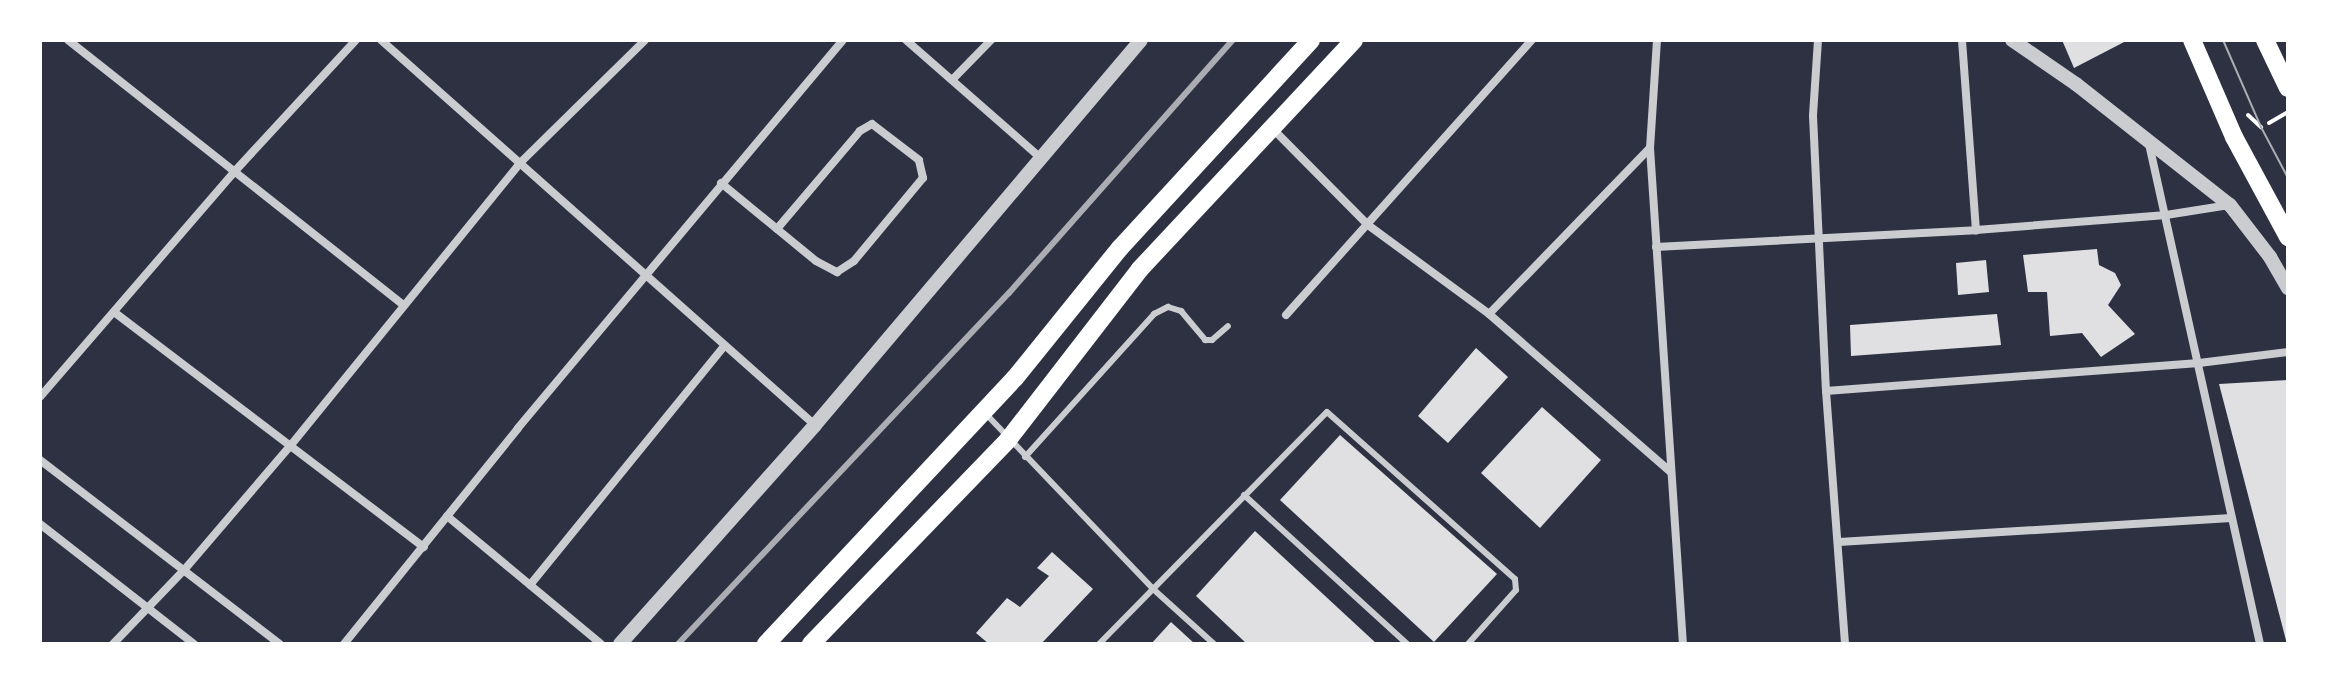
<!DOCTYPE html>
<style>
body{margin:0}
#map{position:relative;width:2328px;height:684px;overflow:hidden;background:#2d3142;font-family:"Asap Condensed",sans-serif}
div>[style]{position:absolute}
.building>*{inset:0;background:#e0e0e3}
.path>*{height:4px;margin:-2px;padding:0 2px;transform-origin:2px;border-radius:2px;background:#fff}
.service>*{height:6px;margin:-3px;padding:0 3px;transform-origin:3px;border-radius:3px;background:#caccd0}
.minor>*{height:8px;margin:-4px;padding:0 4px;transform-origin:4px;border-radius:4px;background:#caccd0}
.tertiary>*{height:14px;margin:-7px;padding:0 7px;transform-origin:7px;border-radius:7px;background:#caccd0}
.primary>*{height:18px;margin:-9px;padding:0 9px;transform-origin:9px;border-radius:9px;background:#fff}
.trunk>*{height:18px;margin:-9px;padding:0 9px;transform-origin:9px;border-radius:9px;background:#fff}
.tram>*{height:2px;margin:-1px;padding:0 1px;transform-origin:1px;border-radius:1px;background:#abadb3}
.rail>*{height:6px;margin:-3px;padding:0 3px;transform-origin:3px;border-radius:3px;background:#abadb3}
span{translate:-50% -50%;white-space:nowrap;text-align:center;line-height:1.15;-webkit-text-stroke:8px #fff;paint-order:stroke}
.frame{position:absolute;inset:0;border:42px solid #fff;pointer-events:none}
</style>
<div id="map">
<div class="building">
<div style="clip-path:polygon(2062px 40px,2128px 40px,2074px 68px)"></div>
<div style="clip-path:polygon(2097px 249px,2099px 265px,2115px 273px,2121px 285px,2108px 305px,2135px 334px,2101px 357px,2082px 333px,2050px 336px,2047px 292px,2028px 292px,2023px 255px)"></div>
<div style="clip-path:polygon(1986px 260px,1989px 292px,1958px 295px,1956px 263px)"></div>
<div style="clip-path:polygon(1997px 314px,2001px 345px,1851px 356px,1850px 325px)"></div>
<div style="clip-path:polygon(1476px 348px,1508px 377px,1448px 443px,1418px 416px)"></div>
<div style="clip-path:polygon(2288px 380px,2288px 644px,2287px 644px,2219px 384px)"></div>
<div style="clip-path:polygon(1542px 407px,1601px 460px,1540px 528px,1481px 473px)"></div>
<div style="clip-path:polygon(1340px 435px,1497px 574px,1434px 642px,1280px 500px)"></div>
<div style="clip-path:polygon(1255px 531px,1377px 644px,1247px 644px,1196px 596px)"></div>
<div style="clip-path:polygon(1052px 552px,1093px 589px,1041px 644px,989px 644px,976px 633px,1007px 598px,1020px 607px,1049px 576px,1037px 568px)"></div>
<div style="clip-path:polygon(1171px 622px,1195px 644px,1151px 644px)"></div>
</div>
<div class="path">
<div style="left:2248px;top:115px;width:18px;rotate:43deg"></div>
<div style="left:2269px;top:123px;width:22px;rotate:-30deg"></div>
</div>
<div class="service">
<div style="left:986px;top:414px;width:240px;rotate:46.3deg"></div>
<div style="left:1152px;top:588px;width:84px;rotate:42.1deg"></div>
<div style="left:1025px;top:457px;width:193px;rotate:-47.9deg"></div>
<div style="left:1154px;top:314px;width:16px;rotate:-27deg"></div>
<div style="left:1168px;top:307px;width:14px;rotate:17deg"></div>
<div style="left:1181px;top:311px;width:38px;rotate:50deg"></div>
<div style="left:1205px;top:340px;width:7px"></div>
<div style="left:1212px;top:340px;width:21px;rotate:-41deg"></div>
<div style="left:1244px;top:495px;width:221px;rotate:42.4deg"></div>
<div style="left:1099px;top:644px;width:325px;rotate:-45.5deg"></div>
<div style="left:1327px;top:412px;width:251px;rotate:41.6deg"></div>
<div style="left:1515px;top:579px;width:11px;rotate:85deg"></div>
<div style="left:1516px;top:590px;width:72px;rotate:131.6deg"></div>
</div>
<div class="minor">
<div style="left:68px;top:40px;width:428px;rotate:38.3deg"></div>
<div style="left:381px;top:40px;width:580px;rotate:41.58deg"></div>
<div style="left:906px;top:40px;width:179px;rotate:41.2deg"></div>
<div style="left:1657px;top:40px;width:108px;rotate:93.7deg"></div>
<div style="left:1650px;top:148px;width:497px;rotate:86.2deg"></div>
<div style="left:1818px;top:40px;width:76px;rotate:93.8deg"></div>
<div style="left:1813px;top:116px;width:275px;rotate:87.3deg"></div>
<div style="left:1826px;top:391px;width:254px;rotate:85.7deg"></div>
<div style="left:1962px;top:40px;width:191px;rotate:85.8deg"></div>
<div style="left:952px;top:80px;width:56px;rotate:-45.7deg"></div>
<div style="left:1272px;top:128px;width:136px;rotate:45.3deg"></div>
<div style="left:1368px;top:225px;width:150px;rotate:36.3deg"></div>
<div style="left:1489px;top:314px;width:241px;rotate:41deg"></div>
<div style="left:2149px;top:144px;width:512px;rotate:77.48deg"></div>
<div style="left:721px;top:183px;width:72px;rotate:39.4deg"></div>
<div style="left:777px;top:229px;width:50px;rotate:39.4deg"></div>
<div style="left:816px;top:261px;width:24px;rotate:28deg"></div>
<div style="left:837px;top:272px;width:20px;rotate:-33deg"></div>
<div style="left:854px;top:261px;width:108px;rotate:-50.3deg"></div>
<div style="left:923px;top:178px;width:18px;rotate:-103deg"></div>
<div style="left:919px;top:160px;width:59px;rotate:-142.5deg"></div>
<div style="left:872px;top:124px;width:14px;rotate:150deg"></div>
<div style="left:860px;top:131px;width:128px;rotate:130.3deg"></div>
<div style="left:1656px;top:247px;width:320px;rotate:-3deg"></div>
<div style="left:1976px;top:230px;width:191px;rotate:-4.5deg"></div>
<div style="left:2166px;top:215px;width:64px;rotate:-9deg"></div>
<div style="left:114px;top:312px;width:389px;rotate:37.2deg"></div>
<div style="left:1489px;top:314px;width:231px;rotate:-45.9deg"></div>
<div style="left:1286px;top:315px;width:369px;rotate:-48.2deg"></div>
<div style="left:1826px;top:391px;width:374px;rotate:-4.3deg"></div>
<div style="left:2199px;top:363px;width:90px;rotate:-7deg"></div>
<div style="left:40px;top:397px;width:298px;rotate:-49.2deg"></div>
<div style="left:235px;top:171px;width:178px;rotate:-47.3deg"></div>
<div style="left:40px;top:460px;width:302px;rotate:37.5deg"></div>
<div style="left:447px;top:516px;width:200px;rotate:39.7deg"></div>
<div style="left:40px;top:524px;width:195px;rotate:37.9deg"></div>
<div style="left:1839px;top:542px;width:393px;rotate:-3.5deg"></div>
<div style="left:530px;top:585px;width:308px;rotate:-50.9deg"></div>
<div style="left:113px;top:644px;width:104px;rotate:-46.2deg"></div>
<div style="left:185px;top:569px;width:163px;rotate:-49.5deg"></div>
<div style="left:291px;top:445px;width:363px;rotate:-50.9deg"></div>
<div style="left:520px;top:163px;width:175px;rotate:-44.5deg"></div>
<div style="left:344px;top:644px;width:277px;rotate:-51.1deg"></div>
<div style="left:518px;top:428px;width:506px;rotate:-50.05deg"></div>
</div>
<div class="tertiary">
<div style="left:2012px;top:40px;width:78px;rotate:34.5deg"></div>
<div style="left:2076px;top:84px;width:196px;rotate:38.2deg"></div>
<div style="left:2230px;top:205px;width:66px;rotate:52.4deg"></div>
<div style="left:2270px;top:257px;width:36px;rotate:60deg"></div>
<div style="left:620px;top:644px;width:293px;rotate:-48.3deg"></div>
<div style="left:815px;top:425px;width:504px;rotate:-49.74deg"></div>
</div>
<div class="primary">
<div style="left:766px;top:644px;width:364px;rotate:-46.9deg"></div>
<div style="left:1015px;top:378px;width:167px;rotate:-51.1deg"></div>
<div style="left:1120px;top:248px;width:282px;rotate:-47.4deg"></div>
<div style="left:811px;top:644px;width:284px;rotate:-46deg"></div>
<div style="left:1008px;top:440px;width:216px;rotate:-52.3deg"></div>
<div style="left:1140px;top:269px;width:313px;rotate:-46.9deg"></div>
</div>
<div class="trunk">
<div style="left:2192px;top:40px;width:106px;rotate:66.6deg"></div>
<div style="left:2234px;top:137px;width:114px;rotate:61.6deg"></div>
<div style="left:2265px;top:40px;width:53px;rotate:64.4deg"></div>
</div>
<div class="tram">
<div style="left:2223px;top:40px;width:95px;rotate:66.4deg"></div>
<div style="left:2261px;top:127px;width:58px;rotate:62.1deg"></div>
</div>
<div class="rail">
<div style="left:678px;top:644px;width:482px;rotate:-46.7deg"></div>
<div style="left:1009px;top:293px;width:338px;rotate:-48.5deg"></div>
</div>
<div class="frame"></div>
</div>
